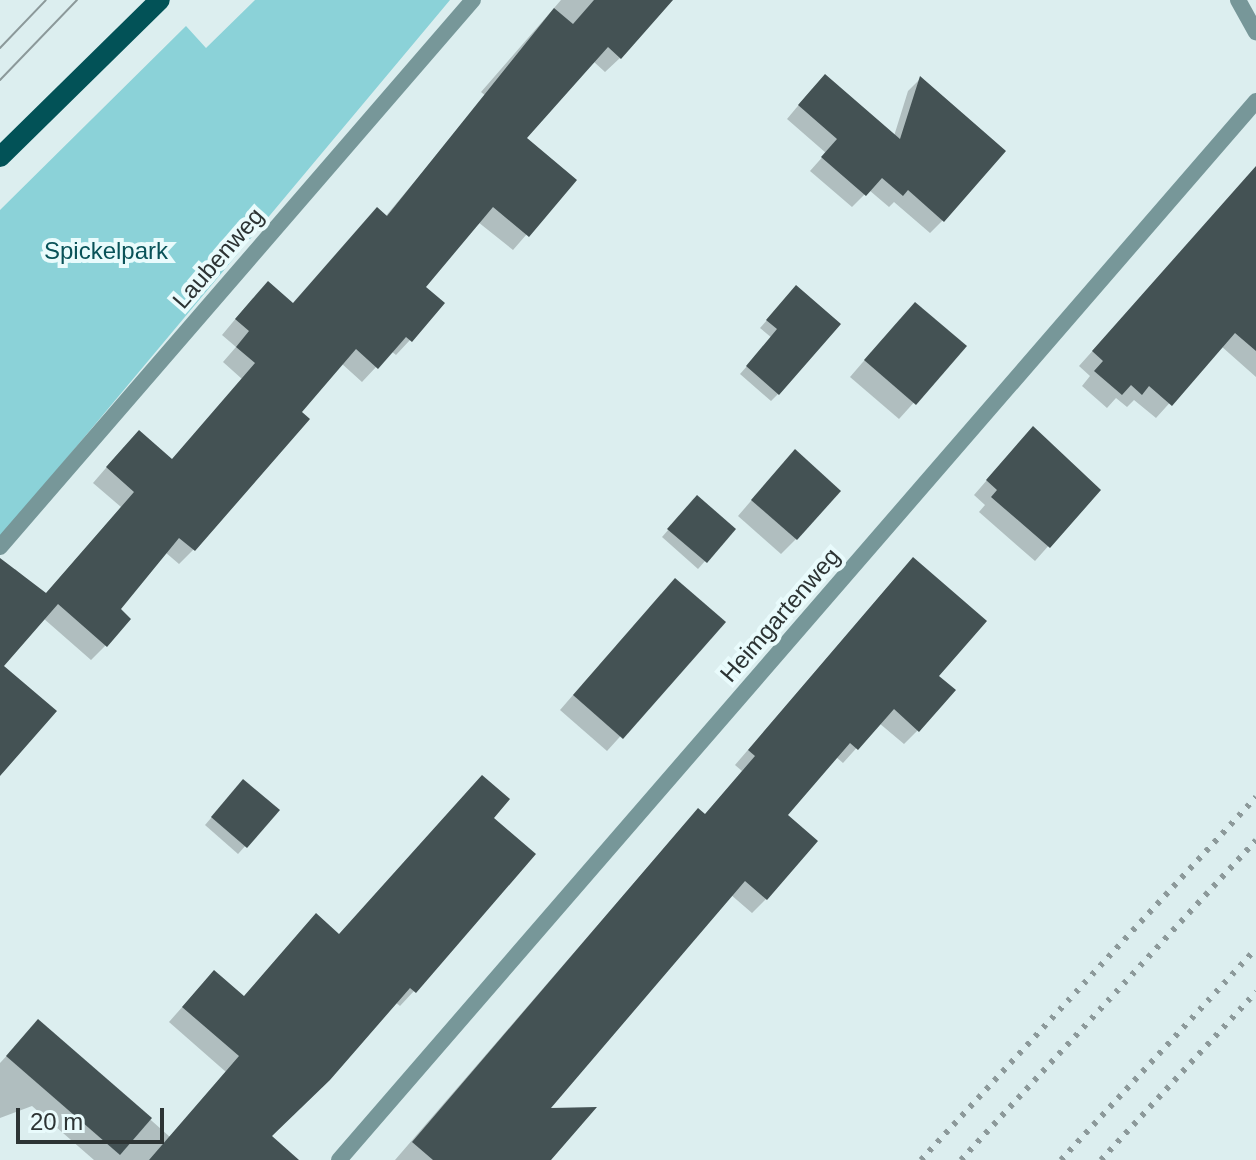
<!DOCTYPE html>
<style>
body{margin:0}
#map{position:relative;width:1256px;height:1160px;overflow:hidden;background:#dceeef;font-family:Arial,sans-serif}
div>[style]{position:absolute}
.green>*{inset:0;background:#8bd2d8}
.shadow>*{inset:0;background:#0003}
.building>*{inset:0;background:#445254}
.minor>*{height:16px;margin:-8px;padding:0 8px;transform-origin:8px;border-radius:8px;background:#779799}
.primary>*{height:20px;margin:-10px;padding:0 10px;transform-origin:10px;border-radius:10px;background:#025257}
.tram>*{height:2px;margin:-1px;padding:0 1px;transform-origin:1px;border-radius:1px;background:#8c999a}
.rail>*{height:6px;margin-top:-3px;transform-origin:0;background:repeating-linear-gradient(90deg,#8c999a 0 4px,transparent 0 12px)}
span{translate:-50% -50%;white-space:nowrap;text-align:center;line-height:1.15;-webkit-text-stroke:8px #e9fbfc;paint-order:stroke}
.park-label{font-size:24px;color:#095258}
.street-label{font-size:24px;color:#2d3434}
.scale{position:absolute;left:16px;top:1108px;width:148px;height:36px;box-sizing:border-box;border:4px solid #2d3434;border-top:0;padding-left:10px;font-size:24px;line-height:28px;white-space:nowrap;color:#2d3434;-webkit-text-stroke:6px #e9fbfc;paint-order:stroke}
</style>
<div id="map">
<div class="green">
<div style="clip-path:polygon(255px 0,450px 0,0 538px,0 210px,186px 26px,206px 48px)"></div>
</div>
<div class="shadow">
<div style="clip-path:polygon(561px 0,646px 0,620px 58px,605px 72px,593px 61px,524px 138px,574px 180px,513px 250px,478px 222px,423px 287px,410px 340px,396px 355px,391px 351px,362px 382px,341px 363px,299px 412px,307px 419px,193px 550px,179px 564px,165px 552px,118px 610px,106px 645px,91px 660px,43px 618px,0 665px,0 772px,0 585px,15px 569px,45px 595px,121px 507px,93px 483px,124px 447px,171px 461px,242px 379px,223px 362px,236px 347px,222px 335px,253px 298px,292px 305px,385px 217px,486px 96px,481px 92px)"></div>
<div style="clip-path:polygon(920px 79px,943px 220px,930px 233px,894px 202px,889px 207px,869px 190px,852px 207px,810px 171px,826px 153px,787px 119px,812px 89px,894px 136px,908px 91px)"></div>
<div style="clip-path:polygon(1256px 168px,1256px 377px,1221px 346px,1156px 418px,1134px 400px,1127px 407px,1116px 398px,1107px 408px,1082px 386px,1090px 376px,1079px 366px)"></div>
<div style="clip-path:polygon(789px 295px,778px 394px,771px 401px,740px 374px,772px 338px,760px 328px)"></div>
<div style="clip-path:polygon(900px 319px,964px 347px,899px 419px,850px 377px)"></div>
<div style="clip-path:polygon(1020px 442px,1098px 490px,1035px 561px,979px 512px,985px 505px,974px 495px)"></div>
<div style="clip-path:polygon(780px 467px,796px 539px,781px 554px,738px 516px)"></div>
<div style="clip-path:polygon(690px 505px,733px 529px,698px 569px,662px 537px)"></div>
<div style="clip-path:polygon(899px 574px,937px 676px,918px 730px,904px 744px,879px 723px,843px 763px,836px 757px,785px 815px,766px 899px,752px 913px,730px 894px,547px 1111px,549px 1160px,395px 1160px,684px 825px,704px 816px,742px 771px,735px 765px)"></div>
<div style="clip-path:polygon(661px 594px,724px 622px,607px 751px,560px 710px)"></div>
<div style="clip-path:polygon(236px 789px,277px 811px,238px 854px,205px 825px)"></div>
<div style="clip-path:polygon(491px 818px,414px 991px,400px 1006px,395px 1002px,263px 1142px,262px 1160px,94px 1160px,32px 1106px,0 1118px,0 1063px,39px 1021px,170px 1137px,226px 1072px,169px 1022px,199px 988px,243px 998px,338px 936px)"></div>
</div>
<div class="building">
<div style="clip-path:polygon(594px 0,673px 0,621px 59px,608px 47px,527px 138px,577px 180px,529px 237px,493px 207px,426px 287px,445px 303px,412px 342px,406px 337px,378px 369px,356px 349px,302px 412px,310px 419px,195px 551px,179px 538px,121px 609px,131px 619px,107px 647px,58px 604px,4px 666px,57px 711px,0 776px,0 558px,46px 593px,134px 492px,106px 467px,139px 430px,172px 459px,255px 363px,236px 347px,249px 331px,235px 319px,268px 281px,293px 303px,377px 207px,387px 216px,554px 8px,573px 24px)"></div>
<div style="clip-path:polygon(825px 74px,900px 139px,920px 76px,1006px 151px,944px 222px,908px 190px,903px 196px,882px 178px,866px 196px,821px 157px,837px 139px,798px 105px)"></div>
<div style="clip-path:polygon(1256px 166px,1256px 351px,1235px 333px,1172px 406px,1149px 386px,1142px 395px,1131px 385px,1122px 395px,1094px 371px,1103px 361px,1092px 351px)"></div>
<div style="clip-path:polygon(796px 285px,841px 324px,779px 395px,746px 366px,777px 329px,766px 320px)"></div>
<div style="clip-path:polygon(915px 302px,967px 346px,916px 405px,864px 360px)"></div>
<div style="clip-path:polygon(1033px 426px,1101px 490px,1050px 548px,991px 497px,997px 490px,986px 480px)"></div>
<div style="clip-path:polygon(795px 449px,841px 491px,797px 540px,751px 500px)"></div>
<div style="clip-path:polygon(697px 495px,736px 529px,707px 563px,667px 529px)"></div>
<div style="clip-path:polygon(913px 557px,987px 621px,939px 676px,956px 690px,919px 732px,894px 709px,858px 750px,850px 743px,788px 815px,818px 841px,767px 900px,745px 881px,551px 1108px,597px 1107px,551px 1160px,433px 1160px,412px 1142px,698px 808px,705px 814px,755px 756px,748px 750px)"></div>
<div style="clip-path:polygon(675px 578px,726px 622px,623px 739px,573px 695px)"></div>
<div style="clip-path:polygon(482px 775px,510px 799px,494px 818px,536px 854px,416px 993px,410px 988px,330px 1080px,272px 1136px,299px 1160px,149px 1160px,239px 1056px,182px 1007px,214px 970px,244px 996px,316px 913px,339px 934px)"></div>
<div style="clip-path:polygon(243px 779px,280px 810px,247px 848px,211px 817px)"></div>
<div style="clip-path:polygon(38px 1019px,152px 1118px,120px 1155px,6px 1056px)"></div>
</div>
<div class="minor">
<div style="left:1238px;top:0;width:37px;rotate:61deg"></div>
<div style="left:0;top:547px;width:723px;rotate:-49.15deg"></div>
<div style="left:339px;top:1160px;width:1401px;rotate:-49.11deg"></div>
</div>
<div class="primary">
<div style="left:0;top:157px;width:224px;rotate:-44.5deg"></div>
</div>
<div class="tram">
<div style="left:0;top:48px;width:66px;rotate:-46.2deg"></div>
<div style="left:0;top:80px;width:111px;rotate:-46.1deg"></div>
</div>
<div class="rail">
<div style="left:921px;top:1160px;width:494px;rotate:-47.3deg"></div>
<div style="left:961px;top:1160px;width:435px;rotate:-47.3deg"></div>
<div style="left:1061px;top:1160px;width:287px;rotate:-47.3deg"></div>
<div style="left:1101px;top:1160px;width:229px;rotate:-47.3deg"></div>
</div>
<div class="park-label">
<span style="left:106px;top:251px">Spickelpark</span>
</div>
<div class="street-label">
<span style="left:218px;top:258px;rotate:-49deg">Laubenweg</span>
<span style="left:780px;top:615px;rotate:-49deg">Heimgartenweg</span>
</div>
<div class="scale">20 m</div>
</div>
